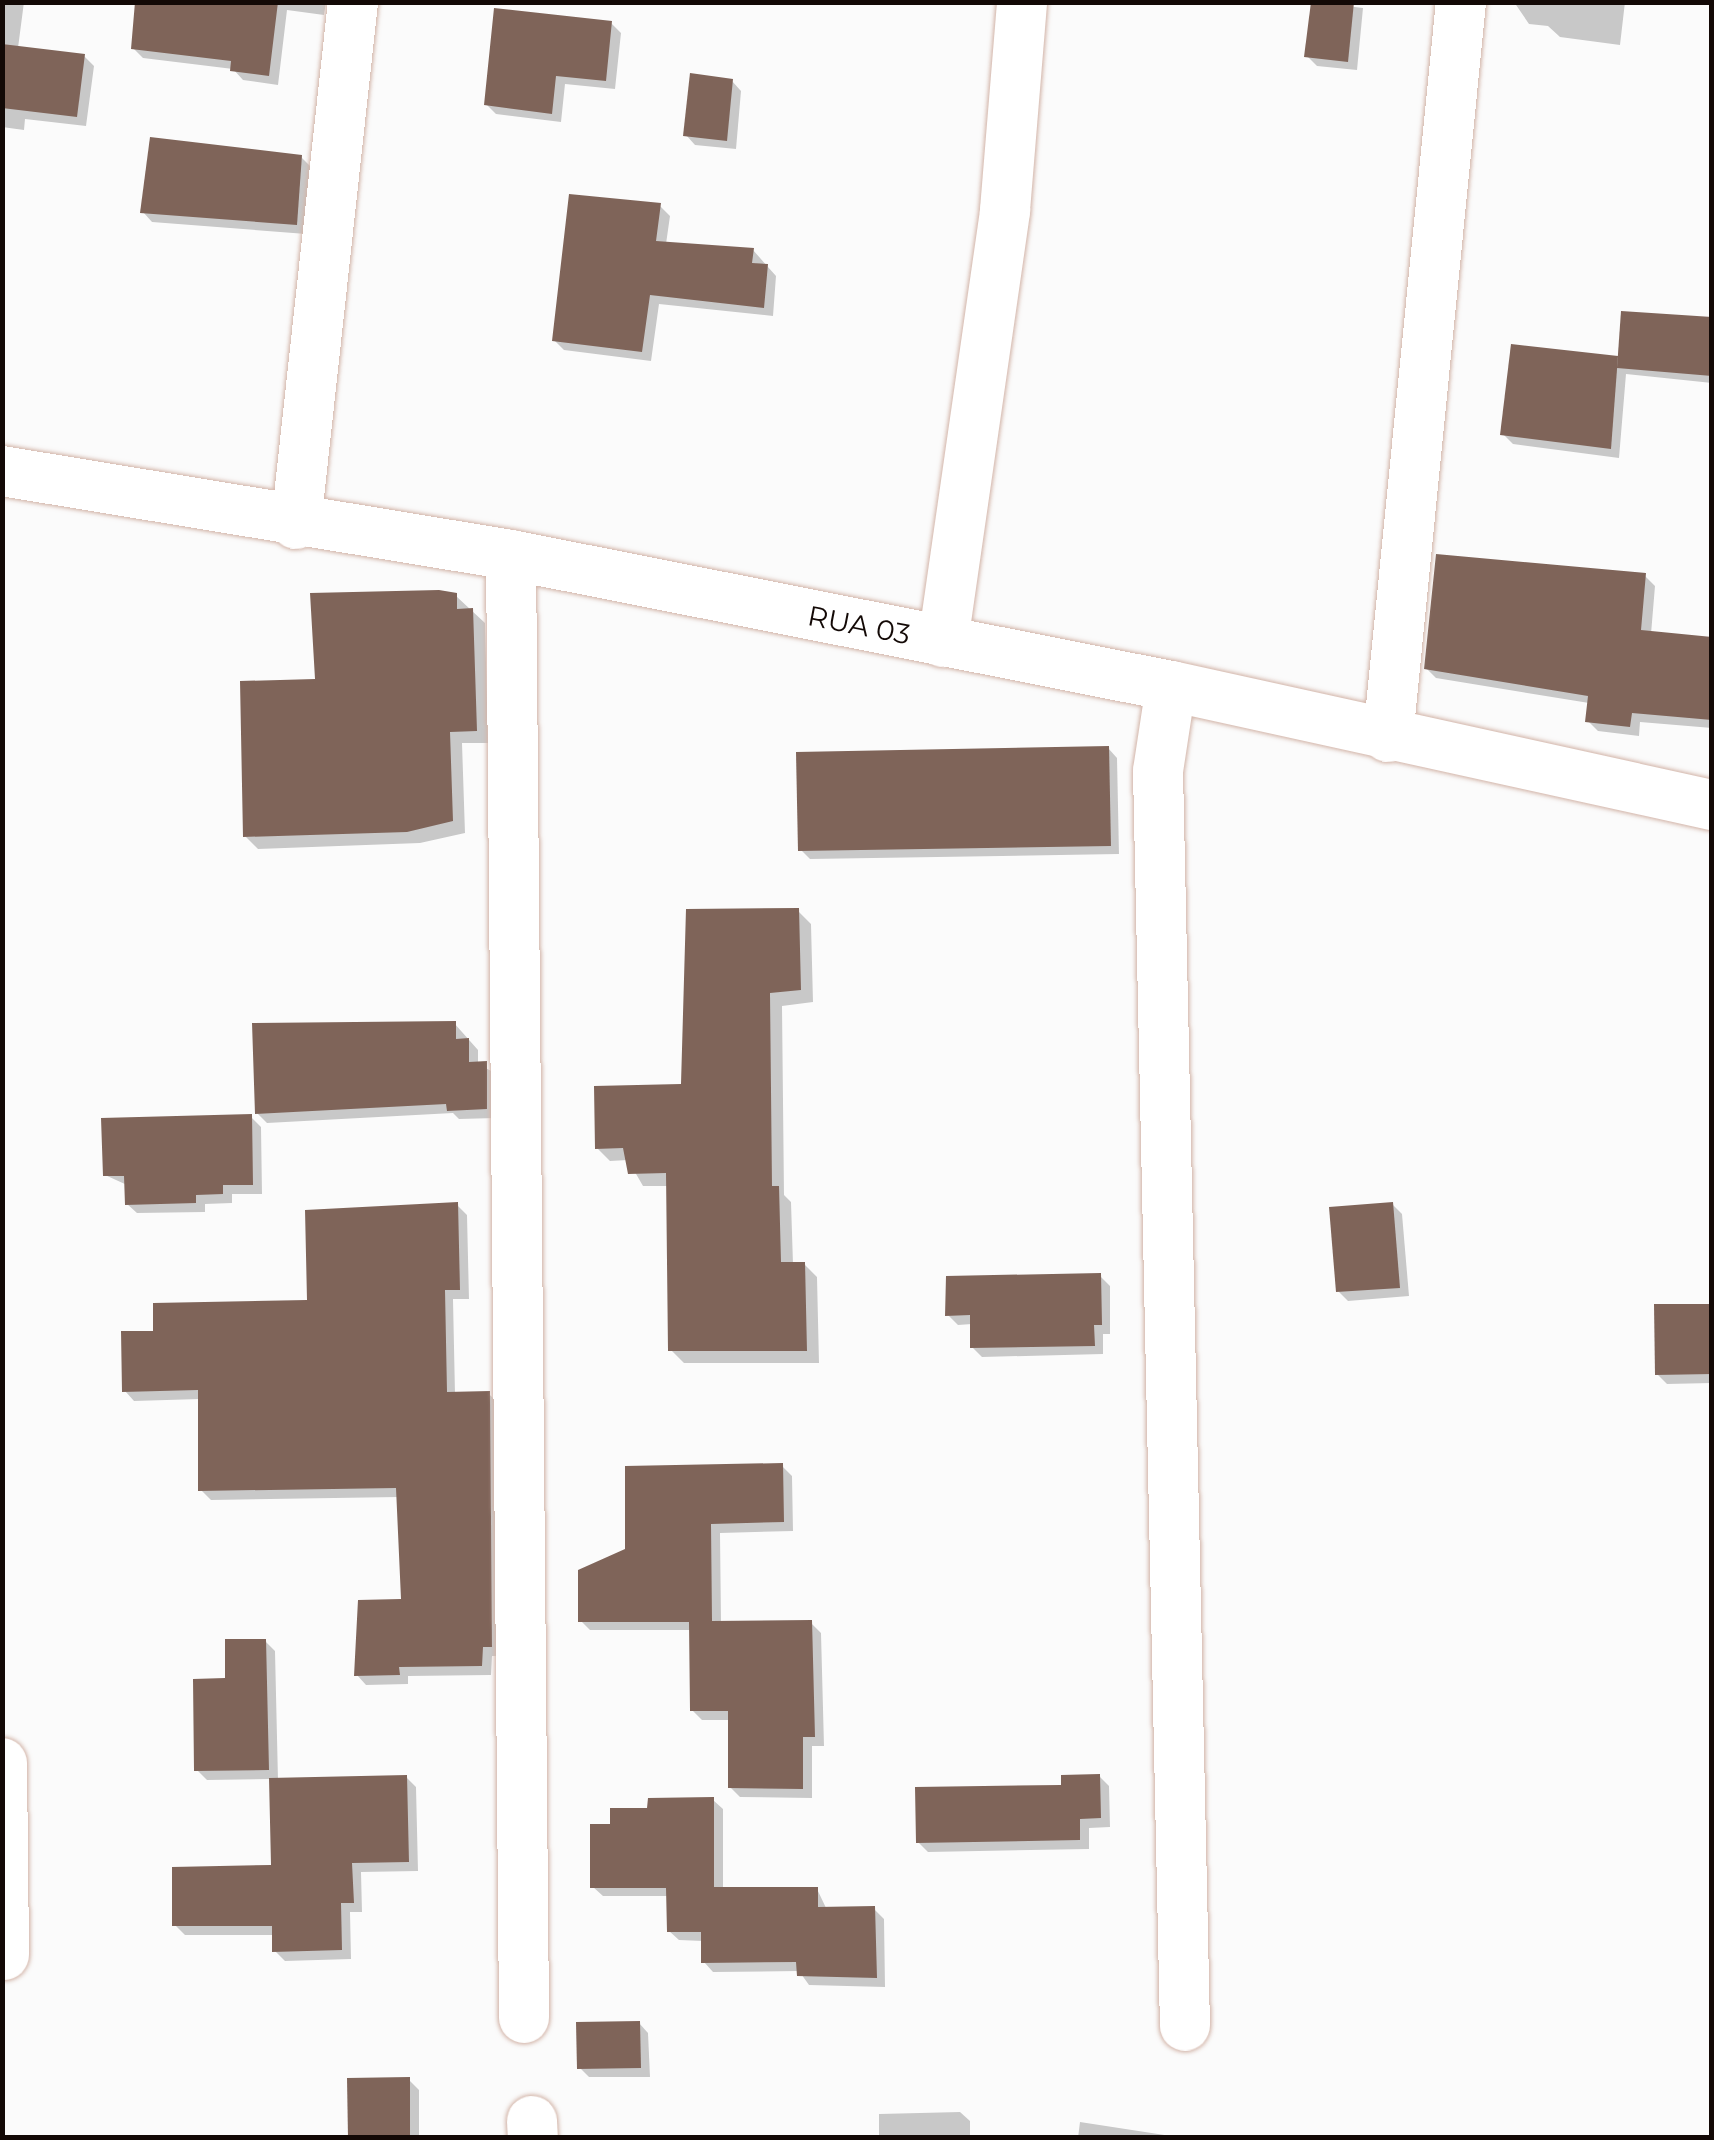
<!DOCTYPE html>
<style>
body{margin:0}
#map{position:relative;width:1714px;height:2140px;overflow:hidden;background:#fbfbfb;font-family:Montserrat,sans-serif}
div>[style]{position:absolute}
.shadow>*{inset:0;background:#0003}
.building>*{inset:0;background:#7f6459}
.roads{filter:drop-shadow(0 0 2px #d2b4a8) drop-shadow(0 0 2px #d2b4a8)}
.minor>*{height:50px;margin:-25px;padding:0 25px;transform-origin:25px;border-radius:25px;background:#fff}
span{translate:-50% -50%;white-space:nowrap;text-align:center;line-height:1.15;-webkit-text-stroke:10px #fff;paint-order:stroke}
.street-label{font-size:28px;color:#130906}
.frame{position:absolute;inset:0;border:5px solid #130906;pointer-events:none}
</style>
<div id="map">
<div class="shadow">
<div style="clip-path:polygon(2px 2px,24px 2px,18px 48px,84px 56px,94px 66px,86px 126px,25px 119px,24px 130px,2px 127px)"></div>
<div style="clip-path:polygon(138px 2px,326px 2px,324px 15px,287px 10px,278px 85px,243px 80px,233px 69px,143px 58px,133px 48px)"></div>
<div style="clip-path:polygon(1313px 2px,1363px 8px,1357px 70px,1317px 66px,1307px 56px)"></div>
<div style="clip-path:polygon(1514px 2px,1625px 2px,1620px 45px,1560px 37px,1548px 26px,1529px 24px)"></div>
<div style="clip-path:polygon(611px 23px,621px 33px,615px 89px,565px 84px,561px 122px,496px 114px,486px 104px)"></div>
<div style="clip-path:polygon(732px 81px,741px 91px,736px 149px,695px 145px,686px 135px)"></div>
<div style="clip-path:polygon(301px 157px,311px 167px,306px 234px,152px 222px,143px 212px)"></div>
<div style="clip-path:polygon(660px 206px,670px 216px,666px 244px,753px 250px,776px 276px,773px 316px,659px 304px,651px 361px,564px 350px,554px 340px)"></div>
<div style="clip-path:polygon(1712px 319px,1712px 383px,1626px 374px,1619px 458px,1513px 444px,1503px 434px,1617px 359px)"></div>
<div style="clip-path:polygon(1645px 576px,1655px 586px,1651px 634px,1712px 639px,1712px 728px,1640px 722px,1639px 736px,1598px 731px,1588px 721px,1589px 703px,1436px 678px,1426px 668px)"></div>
<div style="clip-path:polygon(456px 596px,485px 623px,488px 743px,462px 743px,465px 833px,420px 843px,258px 849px,245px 836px)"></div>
<div style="clip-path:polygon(1108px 748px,1117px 758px,1119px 854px,810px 859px,800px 849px)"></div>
<div style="clip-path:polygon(798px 911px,811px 924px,813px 1002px,782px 1006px,784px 1195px,791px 1202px,793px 1264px,804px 1264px,817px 1277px,819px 1363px,684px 1363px,671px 1350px,668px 1186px,643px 1186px,628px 1160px,610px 1161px,597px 1148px,684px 1087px)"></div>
<div style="clip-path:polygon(454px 1023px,478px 1050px,478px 1064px,495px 1073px,496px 1118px,459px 1119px,453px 1113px,267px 1123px,257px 1113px)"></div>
<div style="clip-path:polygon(251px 1117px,261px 1127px,262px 1194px,232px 1194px,232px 1203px,205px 1204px,205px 1212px,137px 1213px,127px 1204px,127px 1185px,105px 1175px)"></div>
<div style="clip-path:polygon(1392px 1204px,1402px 1214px,1409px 1296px,1348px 1301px,1338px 1291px)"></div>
<div style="clip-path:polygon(457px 1205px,467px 1215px,469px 1299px,453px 1299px,455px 1394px,489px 1394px,498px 1403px,500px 1656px,492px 1656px,491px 1675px,408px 1676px,408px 1684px,366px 1685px,357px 1675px,404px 1601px,399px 1497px,211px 1500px,201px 1490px,200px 1399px,134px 1401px,125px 1391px,155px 1333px,309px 1303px)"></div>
<div style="clip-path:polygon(1100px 1276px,1110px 1286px,1110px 1334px,1103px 1334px,1103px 1354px,982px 1357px,972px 1347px,972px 1324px,958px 1325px,948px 1315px)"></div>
<div style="clip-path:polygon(1712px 1304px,1712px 1383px,1667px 1384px,1657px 1374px)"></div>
<div style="clip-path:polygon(782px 1466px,792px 1476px,793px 1531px,720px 1533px,721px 1623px,811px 1623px,821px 1633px,824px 1746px,812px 1746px,812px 1798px,740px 1797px,730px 1787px,730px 1720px,702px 1720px,692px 1710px,692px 1630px,590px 1630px,581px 1621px,627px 1551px)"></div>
<div style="clip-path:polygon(265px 1641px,275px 1651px,278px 1780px,406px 1777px,416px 1787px,418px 1871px,361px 1872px,362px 1912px,350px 1912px,351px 1959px,285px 1961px,275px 1951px,274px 1935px,185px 1935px,175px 1925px,273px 1867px,271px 1779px,207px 1780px,197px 1770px,228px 1680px)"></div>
<div style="clip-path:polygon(1099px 1776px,1109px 1786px,1110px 1827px,1089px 1828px,1089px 1849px,928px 1852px,918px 1842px)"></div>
<div style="clip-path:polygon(713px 1800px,723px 1809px,723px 1890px,817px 1889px,827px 1910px,874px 1909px,884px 1919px,885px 1987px,809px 1985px,799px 1971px,713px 1972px,704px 1962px,703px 1941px,679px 1940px,669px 1931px,669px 1896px,603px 1896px,593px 1887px,613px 1826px,650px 1810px)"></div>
<div style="clip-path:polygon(639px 2023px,648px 2033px,650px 2077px,589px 2077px,580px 2068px)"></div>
<div style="clip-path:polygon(409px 2080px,419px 2090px,419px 2138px,351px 2137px)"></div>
<div style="clip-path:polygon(960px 2112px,970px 2121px,970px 2138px,879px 2138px,879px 2114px)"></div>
<div style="clip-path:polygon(1080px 2122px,1184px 2138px,1078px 2138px)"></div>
</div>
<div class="building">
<div style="clip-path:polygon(135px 2px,278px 2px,269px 76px,230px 71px,231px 61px,131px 49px)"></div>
<div style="clip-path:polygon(1311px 2px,1354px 2px,1348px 62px,1304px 57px)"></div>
<div style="clip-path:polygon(494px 8px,612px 21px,606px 81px,556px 76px,552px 114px,484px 105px)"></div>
<div style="clip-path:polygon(2px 44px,85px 54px,77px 117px,2px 108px)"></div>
<div style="clip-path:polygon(690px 73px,733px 79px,727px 141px,683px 136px)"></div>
<div style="clip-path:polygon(150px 137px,302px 155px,297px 225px,140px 213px)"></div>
<div style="clip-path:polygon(569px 194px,661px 203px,656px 241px,754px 248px,752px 263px,768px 264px,764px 308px,650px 295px,642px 352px,552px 341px)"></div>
<div style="clip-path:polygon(1621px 311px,1712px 317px,1712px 376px,1617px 368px)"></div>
<div style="clip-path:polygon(1511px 344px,1618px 356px,1611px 449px,1500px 435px)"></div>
<div style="clip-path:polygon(1436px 554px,1646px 573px,1641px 630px,1712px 637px,1712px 720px,1632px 713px,1630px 727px,1585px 722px,1588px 696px,1424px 669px)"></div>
<div style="clip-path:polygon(439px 590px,457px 593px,457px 609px,473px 608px,477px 731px,450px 732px,453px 821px,407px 832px,243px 837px,240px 681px,315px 679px,310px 593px)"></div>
<div style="clip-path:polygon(1109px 746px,1111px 846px,798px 851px,796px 752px)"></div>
<div style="clip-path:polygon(799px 908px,801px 990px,770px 993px,772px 1186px,779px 1186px,781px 1262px,805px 1262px,807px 1351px,668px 1351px,666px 1173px,628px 1174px,623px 1148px,595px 1149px,594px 1086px,681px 1084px,686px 909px)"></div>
<div style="clip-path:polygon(456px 1021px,456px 1039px,469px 1038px,469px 1062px,487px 1061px,487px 1109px,447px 1111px,446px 1104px,255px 1114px,252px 1023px)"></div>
<div style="clip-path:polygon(252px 1114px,253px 1185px,223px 1185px,223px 1194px,196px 1195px,196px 1203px,125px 1205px,124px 1176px,103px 1176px,101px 1118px)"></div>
<div style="clip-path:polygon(458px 1202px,460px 1290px,445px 1290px,447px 1392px,490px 1391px,492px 1647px,483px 1647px,482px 1666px,399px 1667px,400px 1675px,354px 1676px,358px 1600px,401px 1599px,396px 1488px,198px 1491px,198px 1390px,122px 1392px,121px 1331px,153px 1331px,153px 1303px,307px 1300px,305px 1210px)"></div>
<div style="clip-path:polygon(1393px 1202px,1400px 1288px,1336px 1292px,1329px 1207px)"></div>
<div style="clip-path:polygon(1101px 1273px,1102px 1325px,1094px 1325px,1095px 1346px,970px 1348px,970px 1315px,945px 1316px,946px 1276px)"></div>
<div style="clip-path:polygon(1654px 1304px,1712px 1304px,1712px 1374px,1655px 1375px)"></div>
<div style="clip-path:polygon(783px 1463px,784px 1522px,711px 1524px,712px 1621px,812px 1620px,815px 1737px,803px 1737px,803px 1789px,728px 1788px,728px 1711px,690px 1711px,689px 1622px,578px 1622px,578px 1570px,625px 1549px,625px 1466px)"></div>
<div style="clip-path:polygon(225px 1639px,266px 1639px,269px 1770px,194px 1771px,193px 1679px,225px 1678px)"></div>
<div style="clip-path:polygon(1100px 1774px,1101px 1818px,1080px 1819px,1080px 1840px,916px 1843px,915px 1787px,1061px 1785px,1061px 1775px)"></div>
<div style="clip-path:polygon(407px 1775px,409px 1862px,352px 1863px,354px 1903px,341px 1903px,342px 1950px,272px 1952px,272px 1926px,172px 1926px,172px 1867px,271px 1865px,269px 1778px)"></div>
<div style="clip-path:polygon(714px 1797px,714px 1887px,818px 1887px,818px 1907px,875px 1906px,877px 1978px,797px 1976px,796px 1962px,701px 1963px,701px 1932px,667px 1932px,666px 1888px,590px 1888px,590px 1824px,610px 1824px,610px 1808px,647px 1808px,648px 1798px)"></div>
<div style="clip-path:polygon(640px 2021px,641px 2068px,577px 2069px,576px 2022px)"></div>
<div style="clip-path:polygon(410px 2077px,410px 2138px,348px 2138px,347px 2078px)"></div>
</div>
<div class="roads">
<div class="minor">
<div style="left:2px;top:471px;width:516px;rotate:9.37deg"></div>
<div style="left:511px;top:555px;width:673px;rotate:11.23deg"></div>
<div style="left:1171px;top:686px;width:554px;rotate:12.41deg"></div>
<div style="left:296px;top:524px;width:525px;rotate:-83.77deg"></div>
<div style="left:511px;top:555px;width:1463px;rotate:89.49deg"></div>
<div style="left:943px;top:642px;width:436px;rotate:-81.8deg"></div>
<div style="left:1005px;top:210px;width:209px;rotate:-85.3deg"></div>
<div style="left:1171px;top:686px;width:86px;rotate:98.7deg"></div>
<div style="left:1158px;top:771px;width:1255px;rotate:88.77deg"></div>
<div style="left:1388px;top:737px;width:739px;rotate:-84.33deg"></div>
<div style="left:2px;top:1763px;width:192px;rotate:89.4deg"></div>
<div style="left:532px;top:2121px;width:17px;rotate:87deg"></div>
</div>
</div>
<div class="street-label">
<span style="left:859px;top:625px;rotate:11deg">RUA 03</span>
</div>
<div class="frame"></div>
</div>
